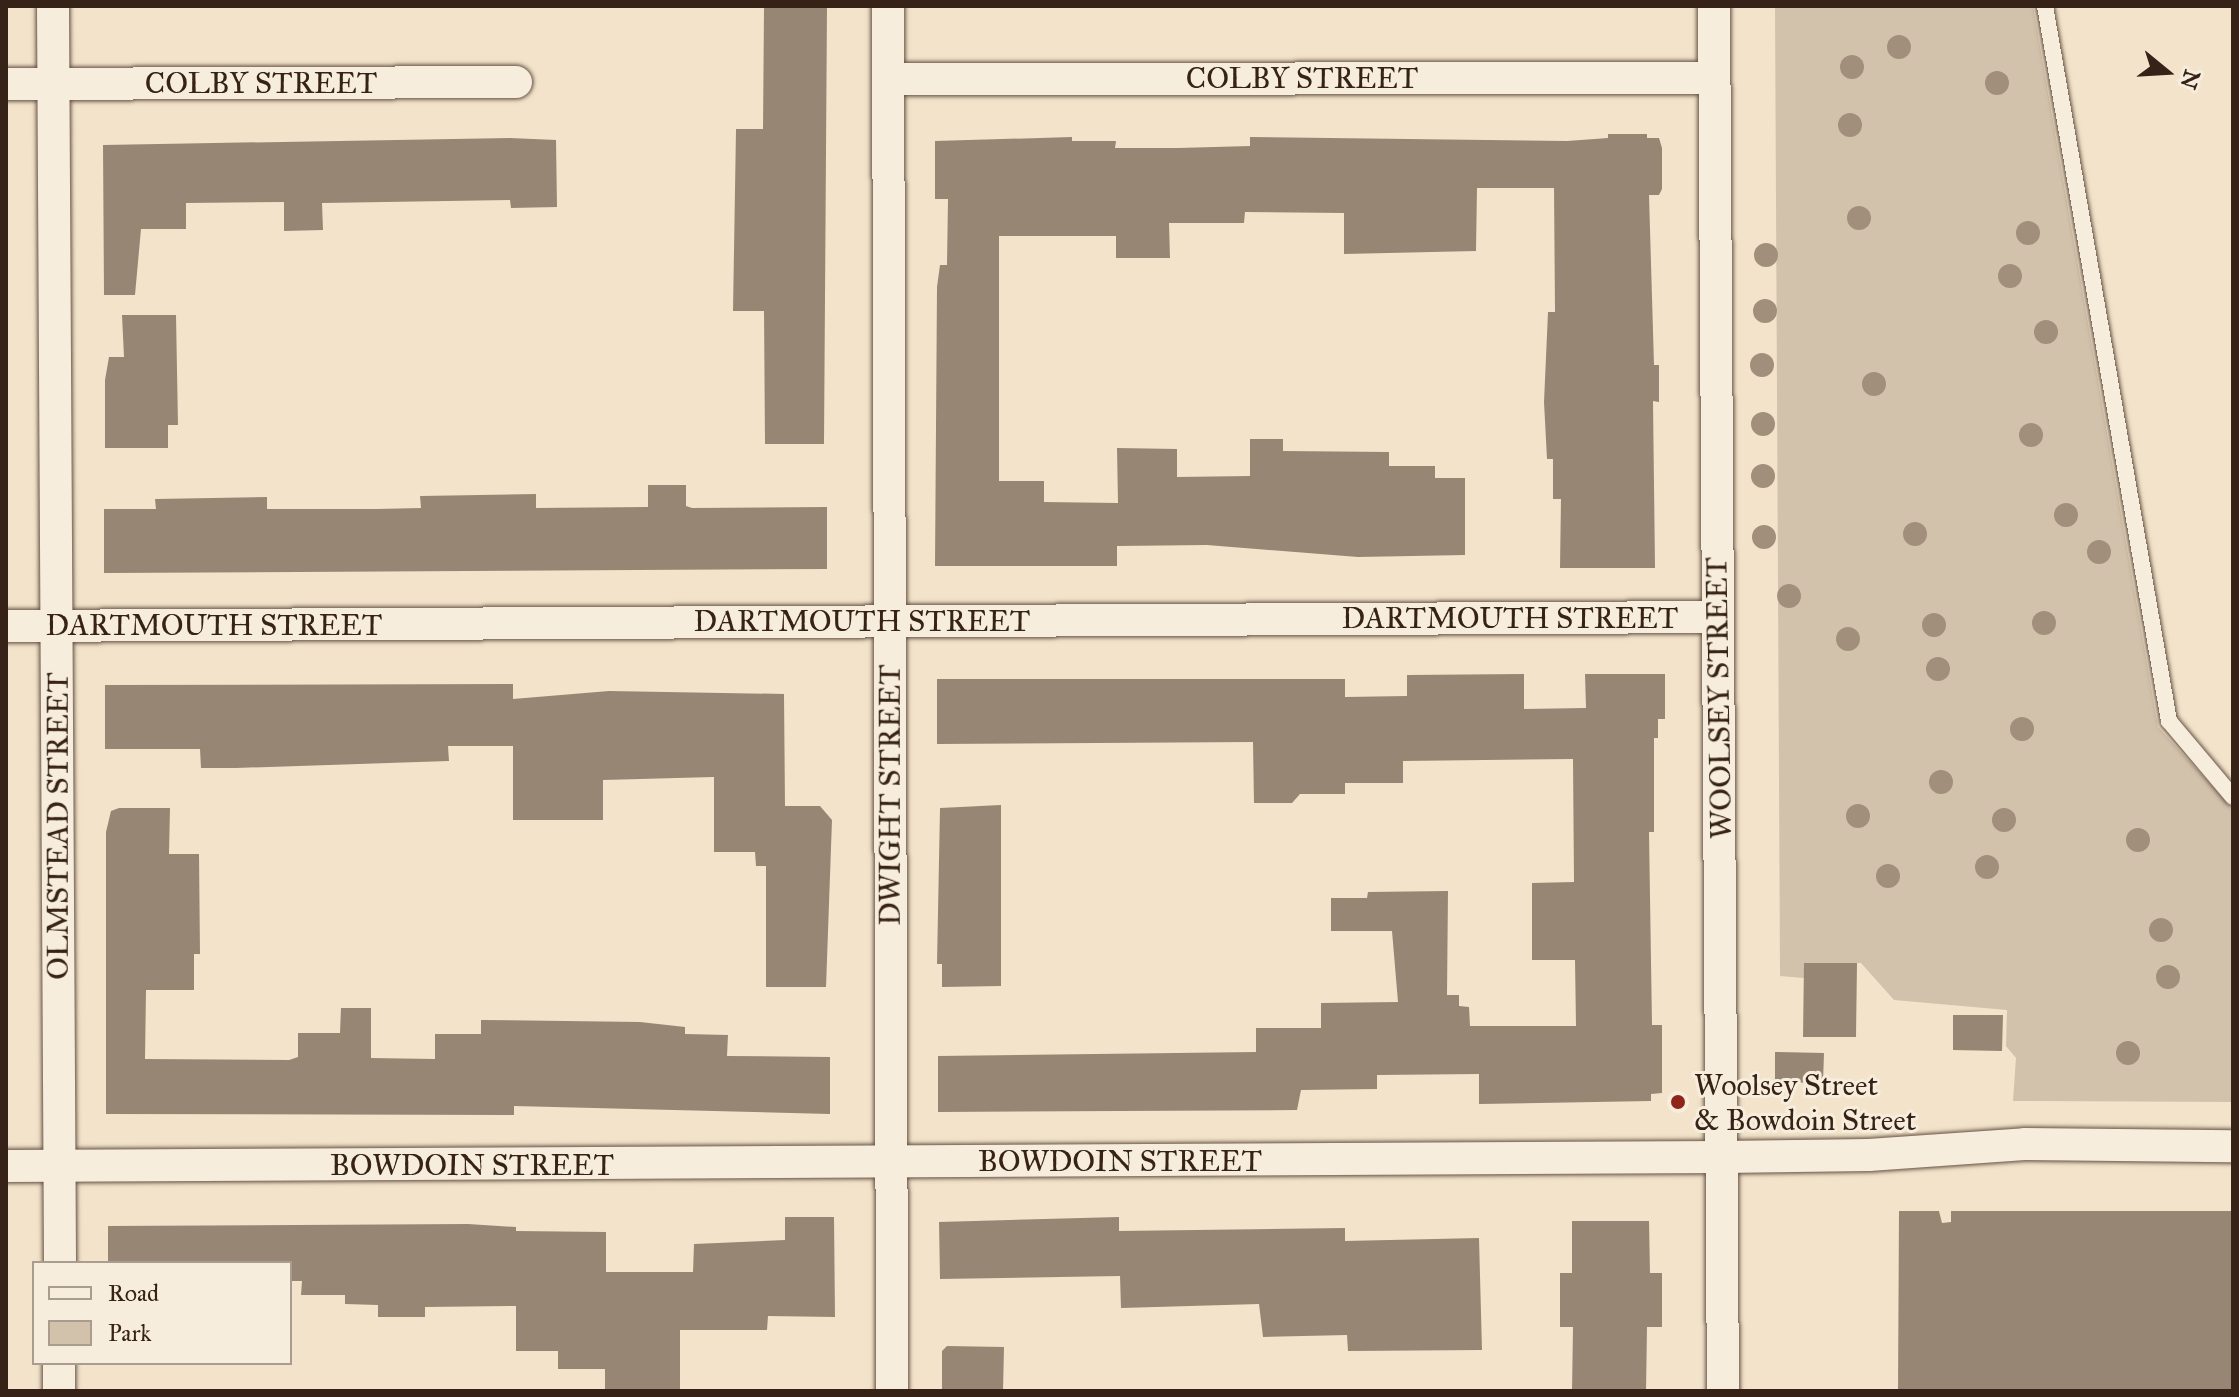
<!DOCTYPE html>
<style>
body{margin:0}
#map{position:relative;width:2239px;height:1397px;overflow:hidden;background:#f2e3ca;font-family:"IM FELL Great Primer",serif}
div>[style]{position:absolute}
.green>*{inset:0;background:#d2c2ac}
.building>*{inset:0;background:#988674}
.roads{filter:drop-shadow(0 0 2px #665244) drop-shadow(0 0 2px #665244)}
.lane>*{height:16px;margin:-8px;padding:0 8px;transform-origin:8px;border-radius:8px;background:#f7eddd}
.street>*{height:32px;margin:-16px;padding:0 16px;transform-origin:16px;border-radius:16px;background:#f7eddd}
.trees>*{width:24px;height:24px;margin:-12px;border-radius:50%;background:#a18f7c}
.dots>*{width:22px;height:22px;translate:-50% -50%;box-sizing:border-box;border:4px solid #f7eddd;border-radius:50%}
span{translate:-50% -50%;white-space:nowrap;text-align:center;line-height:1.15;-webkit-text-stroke:6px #f7eddd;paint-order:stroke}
.street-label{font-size:30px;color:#372217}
.poi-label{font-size:30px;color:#372217}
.left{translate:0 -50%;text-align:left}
.frame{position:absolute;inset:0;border:8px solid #372217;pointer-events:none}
.legend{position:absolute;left:32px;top:1261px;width:260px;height:104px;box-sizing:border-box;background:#f7eddd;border:2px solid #aa9c8e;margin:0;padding:10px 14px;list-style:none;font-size:24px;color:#372217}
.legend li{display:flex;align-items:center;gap:16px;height:40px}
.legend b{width:40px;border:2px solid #aa9c8e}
.north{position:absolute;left:2127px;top:32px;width:80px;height:80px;-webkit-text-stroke:6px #f7eddd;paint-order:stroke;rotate:108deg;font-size:22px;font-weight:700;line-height:32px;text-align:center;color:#372217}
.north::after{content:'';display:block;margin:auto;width:28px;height:36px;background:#372217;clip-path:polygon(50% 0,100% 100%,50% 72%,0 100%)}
</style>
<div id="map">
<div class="green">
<div style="clip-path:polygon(1775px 6px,2033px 6px,2158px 727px,2233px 809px,2233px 1102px,2013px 1101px,2016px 1058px,2006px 1046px,2007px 1010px,1894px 1000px,1861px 963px,1804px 963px,1804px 978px,1780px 976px)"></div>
</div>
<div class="building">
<div style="clip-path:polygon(764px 6px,827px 6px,824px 444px,765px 444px,764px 311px,733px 311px,736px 129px,763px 129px)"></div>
<div style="clip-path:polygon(1608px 134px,1647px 134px,1647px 138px,1659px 138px,1662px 148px,1662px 189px,1659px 195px,1649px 195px,1654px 365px,1659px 365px,1659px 402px,1653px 401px,1655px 568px,1560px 568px,1561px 499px,1553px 499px,1553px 459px,1547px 459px,1544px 402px,1548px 312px,1555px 312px,1554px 188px,1477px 188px,1476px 251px,1344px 254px,1344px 213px,1245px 212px,1244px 223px,1169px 223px,1170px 258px,1116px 258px,1116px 236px,999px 236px,999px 481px,1044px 481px,1044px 502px,1118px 503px,1117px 448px,1177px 449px,1177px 477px,1250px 476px,1250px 439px,1283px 439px,1283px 451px,1389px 452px,1389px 466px,1435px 466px,1435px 478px,1465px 478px,1465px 555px,1358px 557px,1207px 545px,1117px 546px,1117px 566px,935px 566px,937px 287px,940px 265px,947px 265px,948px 199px,935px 199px,935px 141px,1072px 137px,1072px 141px,1116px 141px,1115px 148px,1178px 148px,1250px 146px,1250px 137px,1567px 141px,1608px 138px)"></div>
<div style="clip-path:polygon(510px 138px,556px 140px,557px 207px,511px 208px,510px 200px,322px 203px,323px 230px,284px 231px,284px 202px,186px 203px,186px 229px,141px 229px,135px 295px,104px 295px,103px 145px)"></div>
<div style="clip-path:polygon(122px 315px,176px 315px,178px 425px,168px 425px,168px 448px,105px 448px,105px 380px,109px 357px,124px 357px)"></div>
<div style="clip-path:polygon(648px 485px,686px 485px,686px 506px,692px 508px,827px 507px,827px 569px,104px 573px,104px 509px,156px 509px,155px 499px,267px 497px,267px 509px,377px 509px,421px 508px,420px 496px,536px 494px,536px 508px,648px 507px)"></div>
<div style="clip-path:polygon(1524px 674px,1524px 709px,1586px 708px,1585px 674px,1665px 674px,1665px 719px,1658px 719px,1658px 738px,1654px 738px,1654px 832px,1649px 832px,1652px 1025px,1662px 1025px,1662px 1093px,1651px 1094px,1651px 1101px,1479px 1104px,1479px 1074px,1377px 1075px,1377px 1089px,1301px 1090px,1297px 1110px,938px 1112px,938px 1056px,1256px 1052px,1256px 1028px,1321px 1028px,1321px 1003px,1398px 1002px,1392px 931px,1331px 931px,1331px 898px,1367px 898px,1368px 892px,1448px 891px,1447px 995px,1459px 995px,1459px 1006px,1469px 1007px,1470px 1026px,1576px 1026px,1575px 960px,1532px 960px,1532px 883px,1574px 882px,1573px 759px,1403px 761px,1403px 783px,1345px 783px,1345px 794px,1300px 794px,1292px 803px,1254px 803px,1253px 742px,937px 744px,937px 679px,1345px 679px,1345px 697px,1407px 696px,1407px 675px)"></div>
<div style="clip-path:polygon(513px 684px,513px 699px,609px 691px,784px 694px,785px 806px,820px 806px,832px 820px,826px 987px,766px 987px,766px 866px,756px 866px,755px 852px,714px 852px,714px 777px,603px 780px,603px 820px,513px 820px,513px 746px,448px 746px,449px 761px,236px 768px,201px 768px,200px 749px,105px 749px,105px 685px)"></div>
<div style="clip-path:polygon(1001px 805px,1001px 986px,942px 987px,942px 964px,937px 964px,940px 808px)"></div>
<div style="clip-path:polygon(119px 808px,170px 808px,169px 854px,199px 854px,200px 954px,194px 954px,194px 990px,146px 990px,145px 1059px,289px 1060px,298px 1057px,298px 1033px,340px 1033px,341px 1008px,371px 1008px,371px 1058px,435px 1059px,435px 1034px,481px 1034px,481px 1020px,640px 1022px,685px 1027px,685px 1034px,728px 1035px,727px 1056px,830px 1057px,830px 1114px,514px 1106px,514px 1115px,106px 1114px,106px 832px,111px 811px)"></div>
<div style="clip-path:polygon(1804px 963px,1857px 963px,1856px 1037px,1803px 1037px)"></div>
<div style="clip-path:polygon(1953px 1015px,2003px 1015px,2002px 1051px,1953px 1050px)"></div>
<div style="clip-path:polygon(1775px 1052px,1824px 1053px,1823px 1083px,1775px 1082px)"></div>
<div style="clip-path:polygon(1899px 1211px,1939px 1211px,1942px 1223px,1951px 1222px,1951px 1211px,2233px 1211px,2233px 1391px,1898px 1391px)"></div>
<div style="clip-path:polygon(785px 1217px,834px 1217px,835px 1317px,768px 1316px,767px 1330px,680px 1330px,680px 1391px,605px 1391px,605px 1369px,558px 1369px,558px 1351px,516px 1351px,516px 1306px,425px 1307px,425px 1317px,378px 1317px,378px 1305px,345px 1304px,345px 1295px,301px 1295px,302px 1281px,290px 1281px,290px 1263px,108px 1263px,108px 1226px,468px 1224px,516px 1227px,516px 1231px,606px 1232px,606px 1272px,693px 1272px,694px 1244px,785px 1240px)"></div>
<div style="clip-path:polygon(1119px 1217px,1119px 1231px,1345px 1228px,1345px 1241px,1479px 1238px,1482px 1350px,1348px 1351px,1347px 1335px,1263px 1337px,1259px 1304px,1121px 1308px,1120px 1276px,940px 1279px,939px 1222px)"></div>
<div style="clip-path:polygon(1572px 1221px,1649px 1221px,1650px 1273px,1662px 1273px,1662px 1327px,1647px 1327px,1646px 1391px,1572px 1391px,1573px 1327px,1560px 1327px,1560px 1273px,1572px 1273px)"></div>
<div style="clip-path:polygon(947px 1346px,1004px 1347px,1003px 1391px,942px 1391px,942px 1351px)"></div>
</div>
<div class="roads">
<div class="lane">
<div style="left:2045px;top:6px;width:726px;rotate:80.16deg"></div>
<div style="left:2169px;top:721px;width:99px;rotate:49.9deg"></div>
</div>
<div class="street">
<div style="left:53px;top:6px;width:1257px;rotate:89.68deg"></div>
<div style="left:888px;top:6px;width:1385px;rotate:89.83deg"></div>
<div style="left:1714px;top:6px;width:1385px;rotate:89.63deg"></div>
<div style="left:889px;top:79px;width:825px;rotate:-0.07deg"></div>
<div style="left:6px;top:84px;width:510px;rotate:-0.22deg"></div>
<div style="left:6px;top:626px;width:1712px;rotate:-0.3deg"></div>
<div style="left:6px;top:1166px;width:1717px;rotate:-0.3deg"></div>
<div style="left:1723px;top:1157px;width:146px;rotate:-0.8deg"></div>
<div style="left:1869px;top:1155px;width:156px;rotate:-4deg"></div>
<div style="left:2025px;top:1144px;width:208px;rotate:0.6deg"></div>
<div style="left:59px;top:1391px;width:28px;rotate:-90deg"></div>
</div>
</div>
<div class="trees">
<div style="left:1899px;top:47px"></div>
<div style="left:1852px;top:67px"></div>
<div style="left:1997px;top:83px"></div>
<div style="left:1850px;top:125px"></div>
<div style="left:1859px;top:218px"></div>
<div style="left:2028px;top:233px"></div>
<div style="left:1766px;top:255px"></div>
<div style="left:2010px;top:276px"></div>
<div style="left:1765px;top:311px"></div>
<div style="left:2046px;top:332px"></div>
<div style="left:1762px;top:365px"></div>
<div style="left:1874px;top:384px"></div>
<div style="left:1763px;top:424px"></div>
<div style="left:2031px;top:435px"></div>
<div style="left:1763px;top:476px"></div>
<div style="left:2066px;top:515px"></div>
<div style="left:1915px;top:534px"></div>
<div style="left:1764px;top:537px"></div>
<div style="left:2099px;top:552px"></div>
<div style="left:1789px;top:596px"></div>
<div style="left:2044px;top:623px"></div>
<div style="left:1934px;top:625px"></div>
<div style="left:1848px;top:639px"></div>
<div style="left:1938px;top:669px"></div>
<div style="left:2022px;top:729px"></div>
<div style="left:1941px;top:782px"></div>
<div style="left:1858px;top:816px"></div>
<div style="left:2004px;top:820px"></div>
<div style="left:2138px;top:840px"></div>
<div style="left:1987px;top:867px"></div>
<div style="left:1888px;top:876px"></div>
<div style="left:2161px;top:930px"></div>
<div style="left:2168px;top:977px"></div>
<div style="left:2128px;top:1053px"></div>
</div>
<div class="dots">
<div style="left:1678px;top:1102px;background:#8f2418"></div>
</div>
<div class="street-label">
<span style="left:1302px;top:78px">COLBY STREET</span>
<span style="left:261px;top:83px">COLBY STREET</span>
<span style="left:1510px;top:618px">DARTMOUTH STREET</span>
<span style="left:862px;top:621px">DARTMOUTH STREET</span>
<span style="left:214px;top:625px">DARTMOUTH STREET</span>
<span style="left:1719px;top:698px;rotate:-91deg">WOOLSEY STREET</span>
<span style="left:890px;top:795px;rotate:-90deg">DWIGHT STREET</span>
<span style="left:58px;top:826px;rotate:-90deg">OLMSTEAD STREET</span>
<span style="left:1120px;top:1161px">BOWDOIN STREET</span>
<span style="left:472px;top:1165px">BOWDOIN STREET</span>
</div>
<div class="poi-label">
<span class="left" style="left:1694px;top:1102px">Woolsey Street<br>&amp; Bowdoin Street</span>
</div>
<div class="frame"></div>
<ul class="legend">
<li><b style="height:10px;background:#f7eddd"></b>Road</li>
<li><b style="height:22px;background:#d2c2ac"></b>Park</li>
</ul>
<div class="north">N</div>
</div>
